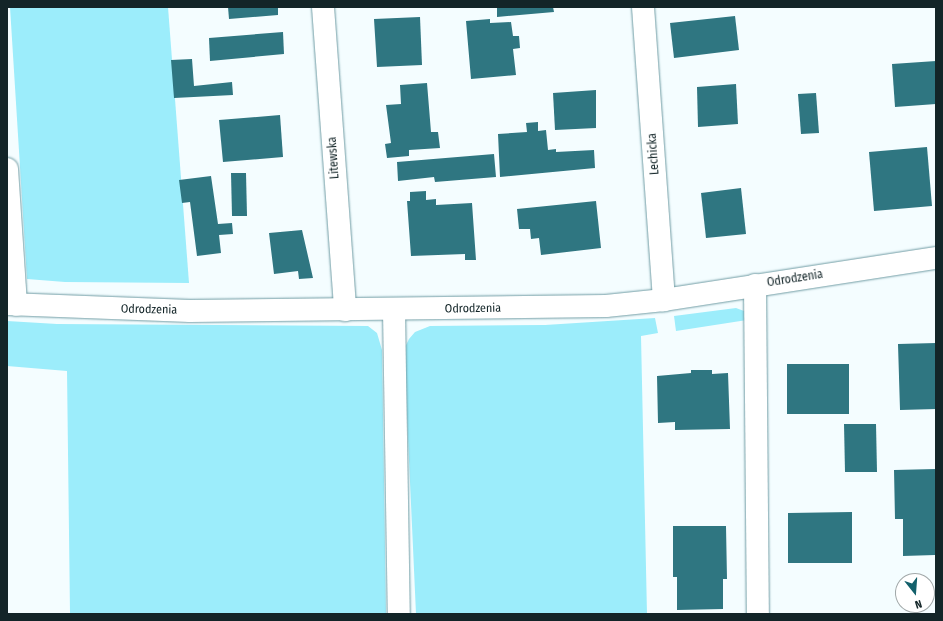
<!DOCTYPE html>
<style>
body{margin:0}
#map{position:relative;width:943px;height:621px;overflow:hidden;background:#f4fdff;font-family:"Fira Sans Condensed",sans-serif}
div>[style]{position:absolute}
.green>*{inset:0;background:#9cedfb}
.building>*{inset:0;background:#2f7681}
.roads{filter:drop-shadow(0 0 1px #719da5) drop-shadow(0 0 1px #719da5)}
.minor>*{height:22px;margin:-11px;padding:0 11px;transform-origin:11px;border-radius:11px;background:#fff}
span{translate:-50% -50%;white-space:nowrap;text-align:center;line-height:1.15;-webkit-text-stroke:4px #fff;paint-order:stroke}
.street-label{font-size:12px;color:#132528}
.frame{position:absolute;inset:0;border:8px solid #132528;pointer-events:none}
.north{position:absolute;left:895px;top:573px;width:40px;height:40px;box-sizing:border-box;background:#fff;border:1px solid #a1a8a9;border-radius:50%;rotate:163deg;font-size:11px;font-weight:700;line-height:16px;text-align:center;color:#132528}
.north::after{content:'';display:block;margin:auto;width:14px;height:18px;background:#13606b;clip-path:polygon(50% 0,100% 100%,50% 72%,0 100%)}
</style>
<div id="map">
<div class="green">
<div style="clip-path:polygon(10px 7px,168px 7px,189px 283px,65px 282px,27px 279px)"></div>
<div style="clip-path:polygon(736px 308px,744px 311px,747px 320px,676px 331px,674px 316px)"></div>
<div style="clip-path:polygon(655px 318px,658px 333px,641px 336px,647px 614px,416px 614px,404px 349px,409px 339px,415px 332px,430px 326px,545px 325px)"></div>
<div style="clip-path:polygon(7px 321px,57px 324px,368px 326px,377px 333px,382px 350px,386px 614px,70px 614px,67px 371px,7px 366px)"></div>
</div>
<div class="building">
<div style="clip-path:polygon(228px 7px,278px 7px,278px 15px,229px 19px)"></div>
<div style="clip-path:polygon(497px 7px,553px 7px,554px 12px,497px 17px)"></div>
<div style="clip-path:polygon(735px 16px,739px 50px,674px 58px,670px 23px)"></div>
<div style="clip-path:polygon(420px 17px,422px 65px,377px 67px,374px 19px)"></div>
<div style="clip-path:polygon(490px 19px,490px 23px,511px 22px,513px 36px,519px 36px,520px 48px,513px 49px,516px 75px,471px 79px,466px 21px)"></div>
<div style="clip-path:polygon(283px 32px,284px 54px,210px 61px,209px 38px)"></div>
<div style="clip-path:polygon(192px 59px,194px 86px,232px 82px,233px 95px,174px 98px,171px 60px)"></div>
<div style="clip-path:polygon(936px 61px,936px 104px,895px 107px,892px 64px)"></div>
<div style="clip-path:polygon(427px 83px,431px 132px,438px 132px,440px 148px,409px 150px,409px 156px,387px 158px,385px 144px,391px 143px,386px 105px,401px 104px,400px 85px)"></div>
<div style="clip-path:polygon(736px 84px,738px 124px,698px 127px,697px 87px)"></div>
<div style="clip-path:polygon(596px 90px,596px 128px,555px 130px,553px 93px)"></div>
<div style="clip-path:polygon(816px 93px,819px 133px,801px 134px,798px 94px)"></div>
<div style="clip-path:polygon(280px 115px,283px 157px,223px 162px,219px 120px)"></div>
<div style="clip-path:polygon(538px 122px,538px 131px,546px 130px,548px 150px,556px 149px,556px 152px,594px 150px,595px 168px,500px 177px,498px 134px,527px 132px,526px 123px)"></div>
<div style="clip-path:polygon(927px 147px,932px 206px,874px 211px,869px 152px)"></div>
<div style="clip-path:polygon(494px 154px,496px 177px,435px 182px,434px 177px,398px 181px,397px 162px)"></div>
<div style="clip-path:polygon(231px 173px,246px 173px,247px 216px,232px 216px)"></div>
<div style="clip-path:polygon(211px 176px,218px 224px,232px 223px,233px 234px,219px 235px,221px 253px,197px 256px,190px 202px,182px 203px,179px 180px)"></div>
<div style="clip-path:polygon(741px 188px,746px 234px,706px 238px,701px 193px)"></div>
<div style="clip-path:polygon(426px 191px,426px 200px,436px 199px,436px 205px,472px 203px,476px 260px,465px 260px,465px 254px,411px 256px,407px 201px,410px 201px,410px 192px)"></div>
<div style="clip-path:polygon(596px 201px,601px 248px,541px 255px,539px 238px,531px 239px,530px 229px,519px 229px,517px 209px)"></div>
<div style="clip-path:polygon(302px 230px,313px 278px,299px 279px,298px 271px,274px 274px,269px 233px)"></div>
<div style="clip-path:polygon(936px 343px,936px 409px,900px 410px,898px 344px)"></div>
<div style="clip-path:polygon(787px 364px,849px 364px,849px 414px,787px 414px)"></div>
<div style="clip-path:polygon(691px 370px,712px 370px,712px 374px,728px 373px,730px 429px,675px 430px,675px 422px,658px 423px,657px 376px,691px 373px)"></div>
<div style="clip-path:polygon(844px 424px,876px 424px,877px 472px,845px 472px)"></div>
<div style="clip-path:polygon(936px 469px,935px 555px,903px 556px,903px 519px,895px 519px,894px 470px)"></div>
<div style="clip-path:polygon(852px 512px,852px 563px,788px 563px,788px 513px)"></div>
<div style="clip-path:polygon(673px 526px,726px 526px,727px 579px,723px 579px,723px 609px,677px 610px,677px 577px,673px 577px)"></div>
</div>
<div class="roads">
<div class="minor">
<div style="left:323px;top:7px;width:304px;rotate:85.8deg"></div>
<div style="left:643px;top:7px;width:294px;rotate:85.9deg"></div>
<div style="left:7px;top:169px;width:136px;rotate:86.2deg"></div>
<div style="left:755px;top:285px;width:329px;rotate:89.5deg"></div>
<div style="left:7px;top:304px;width:183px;rotate:2.2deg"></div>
<div style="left:190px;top:311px;width:416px;rotate:-0.7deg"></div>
<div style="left:606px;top:306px;width:58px;rotate:-5.9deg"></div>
<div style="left:664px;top:300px;width:275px;rotate:-8.8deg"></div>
<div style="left:394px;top:310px;width:304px;rotate:89.1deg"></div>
</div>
</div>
<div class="street-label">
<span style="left:654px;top:154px;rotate:-94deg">Lechicka</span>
<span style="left:334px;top:158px;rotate:-94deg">Litewska</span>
<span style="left:795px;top:279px;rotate:-9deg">Odrodzenia</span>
<span style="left:473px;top:309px;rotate:-1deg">Odrodzenia</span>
<span style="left:149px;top:310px;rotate:1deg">Odrodzenia</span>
</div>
<div class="frame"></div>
<div class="north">N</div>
</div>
